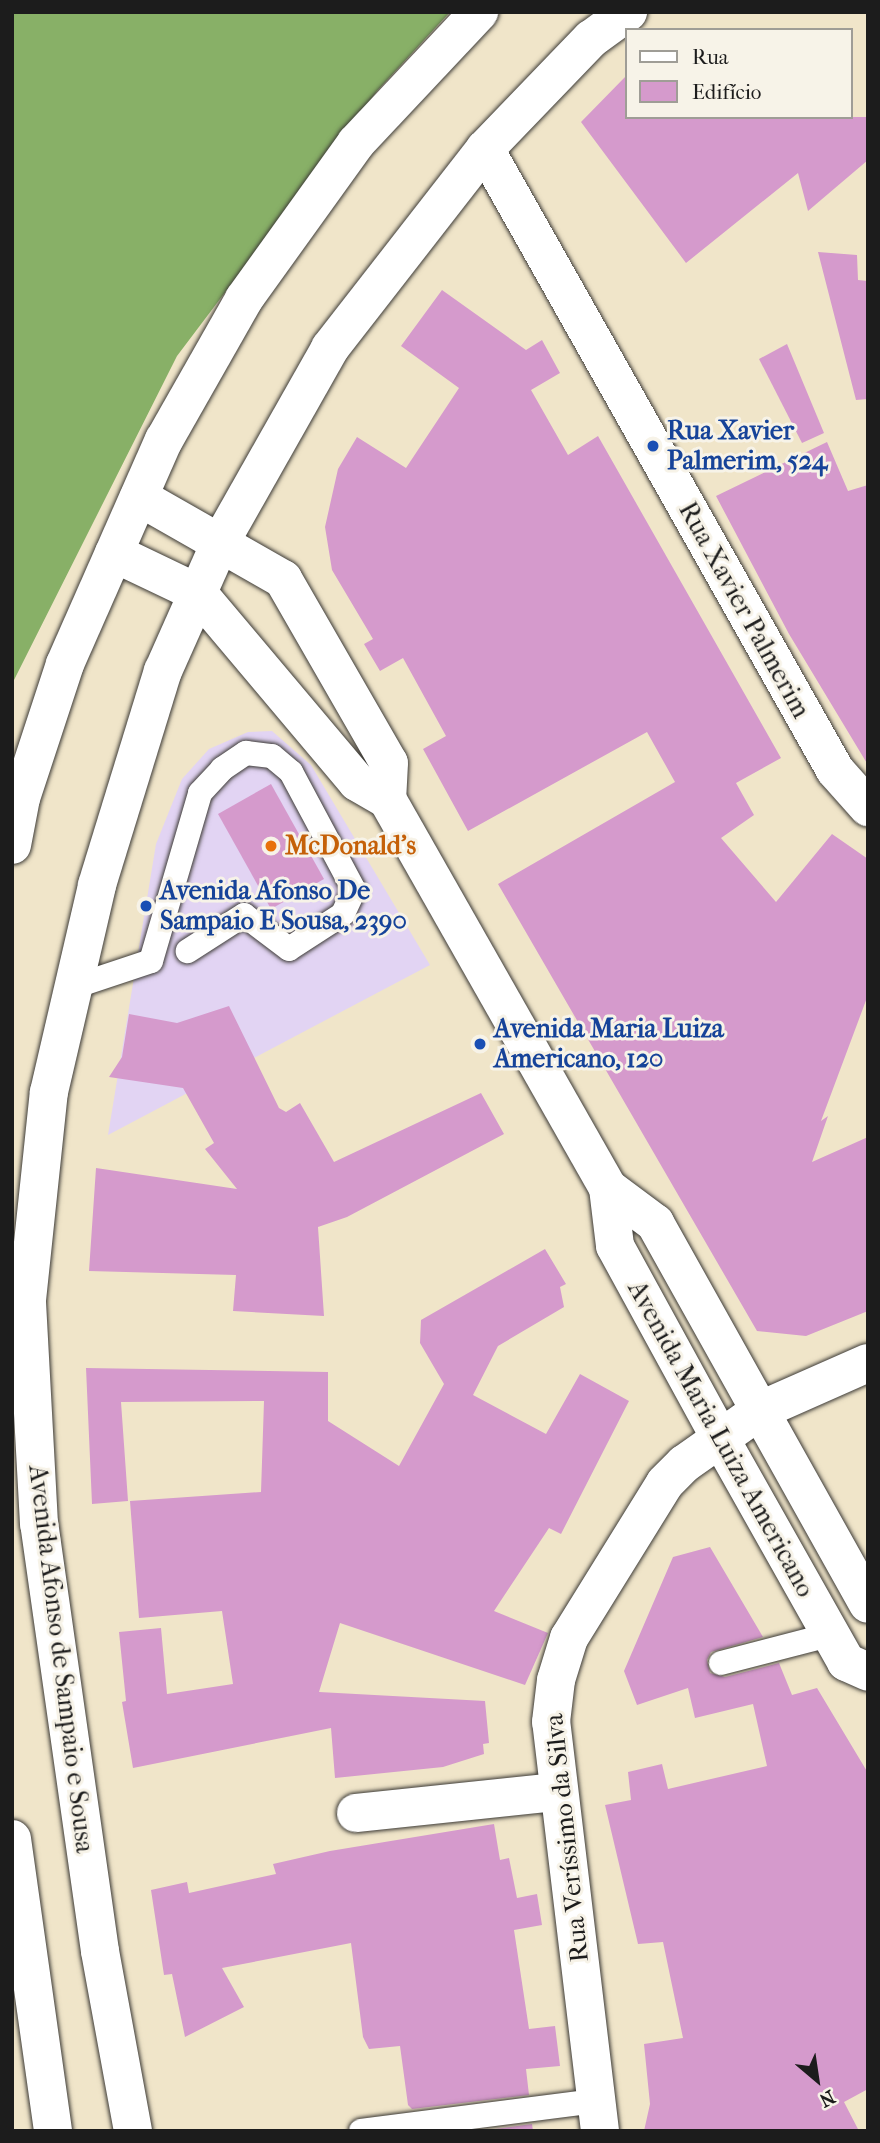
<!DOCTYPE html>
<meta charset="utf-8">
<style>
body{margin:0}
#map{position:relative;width:880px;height:2143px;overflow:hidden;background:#f0e5c9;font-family:"IM FELL French Canon",serif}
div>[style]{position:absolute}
.built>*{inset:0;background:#e2d4f3}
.forest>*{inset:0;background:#88b067}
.building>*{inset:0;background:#d59acc}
.roads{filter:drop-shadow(0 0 2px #3c3a36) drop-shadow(0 0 2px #3c3a36)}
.lane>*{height:24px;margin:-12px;padding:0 12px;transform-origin:12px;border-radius:12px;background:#fff}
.street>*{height:38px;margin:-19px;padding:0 19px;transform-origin:19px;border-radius:19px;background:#fff}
.secondary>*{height:38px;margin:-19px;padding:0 19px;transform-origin:19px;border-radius:19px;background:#fff}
.dots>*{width:19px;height:19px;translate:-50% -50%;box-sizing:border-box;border:4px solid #f7f3e8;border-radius:50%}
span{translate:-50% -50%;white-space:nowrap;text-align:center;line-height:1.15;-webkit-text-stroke:6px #f7f3e8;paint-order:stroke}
.transit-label{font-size:26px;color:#164399;font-weight:700}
.left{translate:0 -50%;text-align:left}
.street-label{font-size:26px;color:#1c1c1c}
.food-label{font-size:26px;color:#c56008;font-weight:700}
.frame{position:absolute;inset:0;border:14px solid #1c1c1c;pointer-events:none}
.legend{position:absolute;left:625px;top:28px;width:228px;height:91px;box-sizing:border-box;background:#f7f3e8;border:2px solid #9f9d96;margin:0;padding:9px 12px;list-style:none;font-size:21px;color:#1c1c1c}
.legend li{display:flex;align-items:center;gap:14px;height:35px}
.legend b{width:35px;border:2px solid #9f9d96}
.north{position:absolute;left:782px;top:2045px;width:70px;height:70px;-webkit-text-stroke:5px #f7f3e8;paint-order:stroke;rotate:151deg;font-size:19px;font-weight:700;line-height:28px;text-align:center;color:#1c1c1c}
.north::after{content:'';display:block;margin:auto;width:24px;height:32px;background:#1c1c1c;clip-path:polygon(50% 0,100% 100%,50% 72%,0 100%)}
</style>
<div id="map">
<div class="built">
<div style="clip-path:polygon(272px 731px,311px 765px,430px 965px,108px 1135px,156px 844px,182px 779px,209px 749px,248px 732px)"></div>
</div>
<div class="forest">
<div style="clip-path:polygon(12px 12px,450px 12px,377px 91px,177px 356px,12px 684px)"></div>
</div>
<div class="building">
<div style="clip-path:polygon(626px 76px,626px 117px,868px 117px,868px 160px,808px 211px,798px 173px,686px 263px,581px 122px)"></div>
<div style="clip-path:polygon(818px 252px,857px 255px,858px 280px,868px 281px,868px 399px,856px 400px)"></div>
<div style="clip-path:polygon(442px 290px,526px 350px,542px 340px,560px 373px,531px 390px,568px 455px,598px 436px,781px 758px,736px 783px,754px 815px,721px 838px,776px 902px,832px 834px,868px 859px,868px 995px,821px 1121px,828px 1116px,812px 1162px,868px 1137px,868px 1311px,806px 1336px,757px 1331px,498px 884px,675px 782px,647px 732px,468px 831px,423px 749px,446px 736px,403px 658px,380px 671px,364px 644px,373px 639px,332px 570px,325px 527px,338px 469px,357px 437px,406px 468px,459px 388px,401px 346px)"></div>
<div style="clip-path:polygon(787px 344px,824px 433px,802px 443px,759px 359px)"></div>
<div style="clip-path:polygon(827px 442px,848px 491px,868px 485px,868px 765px,789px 634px,716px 496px)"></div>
<div style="clip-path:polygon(271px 784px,324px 879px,271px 909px,218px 814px)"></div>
<div style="clip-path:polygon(229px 1006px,279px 1108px,286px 1112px,300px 1103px,334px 1162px,481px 1093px,504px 1134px,347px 1217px,318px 1227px,324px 1316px,233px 1311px,236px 1275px,89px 1271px,96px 1168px,237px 1189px,205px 1149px,214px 1143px,183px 1088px,109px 1077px,122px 1057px,129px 1014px,177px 1023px)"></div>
<div style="clip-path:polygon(545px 1249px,566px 1284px,560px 1287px,564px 1307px,498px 1346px,473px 1395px,546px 1434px,580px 1374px,629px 1401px,561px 1534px,549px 1528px,494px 1611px,548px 1633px,525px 1685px,340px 1623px,319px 1692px,485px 1701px,489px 1743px,483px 1744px,484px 1754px,443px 1767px,335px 1778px,331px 1728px,133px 1768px,122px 1702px,126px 1701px,119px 1632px,161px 1628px,167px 1694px,233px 1684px,222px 1611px,139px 1618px,130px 1501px,261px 1492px,264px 1401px,121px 1402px,128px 1501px,92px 1504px,86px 1368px,328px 1372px,328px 1421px,399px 1466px,444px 1384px,420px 1343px,421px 1320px)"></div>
<div style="clip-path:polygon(710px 1547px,763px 1637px,711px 1652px,707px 1660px,710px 1673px,725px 1677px,779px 1663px,792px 1695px,817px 1688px,868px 1773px,868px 2089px,844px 2102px,859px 2131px,644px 2131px,650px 2104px,644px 2044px,683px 2038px,663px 1942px,638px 1944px,605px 1805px,631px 1800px,628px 1772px,662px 1764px,668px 1789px,767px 1766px,753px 1704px,695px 1718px,688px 1688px,637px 1705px,624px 1671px,673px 1557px)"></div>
<div style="clip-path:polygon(494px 1824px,500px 1860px,509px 1858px,517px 1898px,537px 1894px,542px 1925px,514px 1930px,529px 2029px,555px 2026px,560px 2066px,526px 2069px,529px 2095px,412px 2109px,408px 2105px,400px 2046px,369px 2049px,363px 2037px,351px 1943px,222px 1968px,244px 2007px,185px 2037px,172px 1974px,164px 1975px,151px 1890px,187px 1882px,189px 1893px,276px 1874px,273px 1864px,330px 1851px)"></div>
<div style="clip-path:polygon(532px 2124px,533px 2131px,480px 2131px)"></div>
</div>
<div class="roads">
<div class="lane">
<div style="left:73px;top:987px;width:82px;rotate:-18.4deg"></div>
<div style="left:151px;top:961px;width:175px;rotate:-73.7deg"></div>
<div style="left:200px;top:793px;width:33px;rotate:-47deg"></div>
<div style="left:222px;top:769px;width:29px;rotate:-34deg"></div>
<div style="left:246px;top:753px;width:26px;rotate:7deg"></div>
<div style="left:272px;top:756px;width:25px;rotate:40deg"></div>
<div style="left:291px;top:772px;width:134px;rotate:61.9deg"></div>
<div style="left:354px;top:890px;width:26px;rotate:115deg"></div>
<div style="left:343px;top:914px;width:64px;rotate:147.1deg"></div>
<div style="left:289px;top:949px;width:56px;rotate:-142.9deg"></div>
<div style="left:244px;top:915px;width:67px;rotate:147.3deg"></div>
<div style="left:721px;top:1663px;width:112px;rotate:-14.5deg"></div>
<div style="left:361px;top:2131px;width:236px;rotate:-7.3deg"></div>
</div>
<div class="street">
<div style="left:485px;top:149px;width:713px;rotate:60.59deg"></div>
<div style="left:835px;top:770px;width:50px;rotate:48.3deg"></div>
<div style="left:356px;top:1813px;width:202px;rotate:-6deg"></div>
<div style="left:600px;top:2131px;width:412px;rotate:-96.8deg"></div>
<div style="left:551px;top:1722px;width:42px;rotate:-83.2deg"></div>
<div style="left:556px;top:1680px;width:44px;rotate:-72.8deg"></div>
<div style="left:569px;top:1638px;width:182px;rotate:-58.2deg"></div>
<div style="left:665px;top:1483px;width:27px;rotate:-45deg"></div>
<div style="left:684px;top:1464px;width:92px;rotate:-35.2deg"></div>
<div style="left:759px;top:1411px;width:119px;rotate:-23.8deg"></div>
</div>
<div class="secondary">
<div style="left:139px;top:497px;width:166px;rotate:29.7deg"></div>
<div style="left:283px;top:579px;width:212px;rotate:60.1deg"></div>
<div style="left:389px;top:763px;width:36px;rotate:93deg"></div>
<div style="left:114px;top:553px;width:93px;rotate:25.5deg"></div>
<div style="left:198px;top:593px;width:247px;rotate:49.9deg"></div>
<div style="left:357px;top:782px;width:34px;rotate:30deg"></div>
<div style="left:387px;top:799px;width:447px;rotate:60.4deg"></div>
<div style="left:608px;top:1188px;width:58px;rotate:83.1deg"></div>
<div style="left:615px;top:1246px;width:219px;rotate:61.3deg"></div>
<div style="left:720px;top:1438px;width:257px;rotate:60.6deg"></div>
<div style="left:846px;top:1662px;width:24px;rotate:24deg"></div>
<div style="left:12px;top:845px;width:48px;rotate:-79.2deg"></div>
<div style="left:21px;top:798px;width:141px;rotate:-71.8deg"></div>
<div style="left:65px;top:664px;width:245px;rotate:-66.2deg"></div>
<div style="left:164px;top:440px;width:162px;rotate:-60.4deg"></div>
<div style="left:244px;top:299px;width:192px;rotate:-54.3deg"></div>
<div style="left:356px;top:143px;width:180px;rotate:-46.8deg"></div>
<div style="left:608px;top:1188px;width:59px;rotate:36.7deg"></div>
<div style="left:655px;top:1223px;width:436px;rotate:60.8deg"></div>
<div style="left:12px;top:1839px;width:295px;rotate:82deg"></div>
<div style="left:133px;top:2131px;width:183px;rotate:-100.4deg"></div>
<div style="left:100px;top:1951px;width:431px;rotate:-98.1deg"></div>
<div style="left:39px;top:1524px;width:224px;rotate:-93.1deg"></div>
<div style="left:27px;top:1300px;width:209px;rotate:-84deg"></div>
<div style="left:49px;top:1092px;width:212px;rotate:-76.9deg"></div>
<div style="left:97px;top:885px;width:224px;rotate:-72.9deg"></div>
<div style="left:163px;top:671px;width:142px;rotate:-66deg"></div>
<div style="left:221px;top:541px;width:222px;rotate:-60.5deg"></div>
<div style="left:330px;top:348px;width:252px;rotate:-52.1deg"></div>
<div style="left:485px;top:149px;width:153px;rotate:-46.1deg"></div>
<div style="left:591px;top:39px;width:46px;rotate:-36.1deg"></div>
</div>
</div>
<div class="dots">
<div style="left:653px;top:446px;background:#1a4fb4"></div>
<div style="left:271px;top:846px;background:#e8710a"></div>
<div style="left:146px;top:906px;background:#1a4fb4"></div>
<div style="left:480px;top:1044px;background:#1a4fb4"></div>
</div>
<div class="transit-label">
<span class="left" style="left:667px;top:446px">Rua Xavier<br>Palmerim, 524</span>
<span class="left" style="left:160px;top:906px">Avenida Afonso De<br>Sampaio E Sousa, 2390</span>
<span class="left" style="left:494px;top:1044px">Avenida Maria Luiza<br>Americano, 120</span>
</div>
<div class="street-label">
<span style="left:744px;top:610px;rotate:61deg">Rua Xavier Palmerim</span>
<span style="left:721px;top:1439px;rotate:61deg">Avenida Maria Luiza Americano</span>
<span style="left:61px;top:1659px;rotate:83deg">Avenida Afonso de Sampaio e Sousa</span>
<span style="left:567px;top:1838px;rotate:-96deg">Rua Veríssimo da Silva</span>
</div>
<div class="food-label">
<span class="left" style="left:285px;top:846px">McDonald's</span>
</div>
<div class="frame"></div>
<ul class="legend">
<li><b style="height:9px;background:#fff"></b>Rua</li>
<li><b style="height:19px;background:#d59acc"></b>Edifício</li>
</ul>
<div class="north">N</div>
</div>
